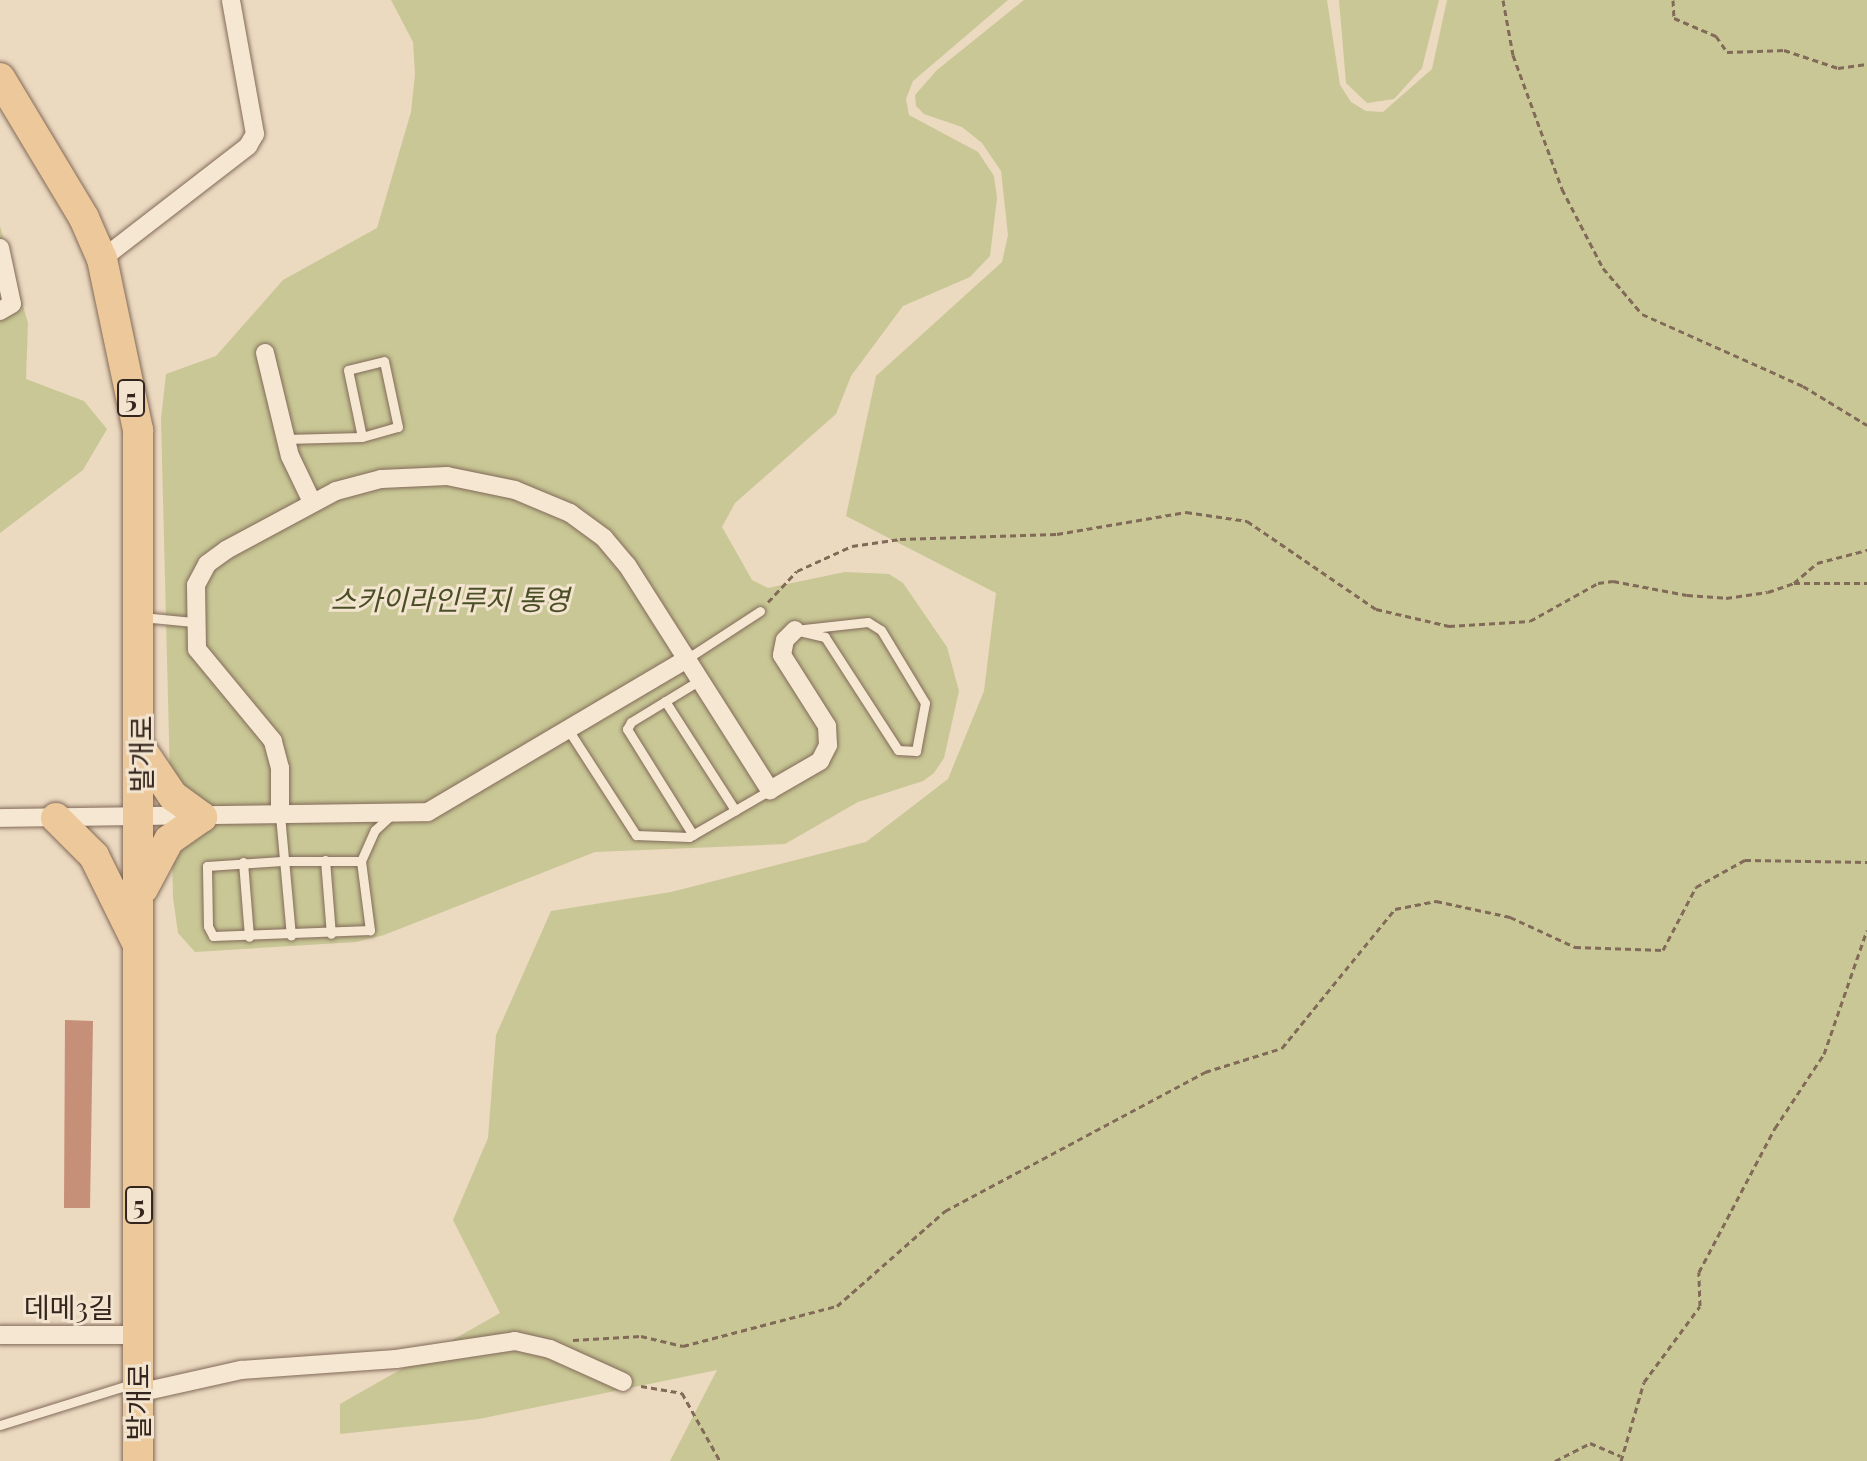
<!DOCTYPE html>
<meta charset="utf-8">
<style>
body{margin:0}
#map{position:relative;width:1867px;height:1461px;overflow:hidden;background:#ebd9c0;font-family:"Playfair Display","Noto Sans KR",serif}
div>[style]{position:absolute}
.green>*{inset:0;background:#c8c795}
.building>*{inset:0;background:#c68f78}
.path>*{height:3px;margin-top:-1.5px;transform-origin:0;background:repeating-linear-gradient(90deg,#826a59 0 6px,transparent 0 10px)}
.roads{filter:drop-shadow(0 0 2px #826a59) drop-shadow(0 0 2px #826a59)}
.service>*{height:9px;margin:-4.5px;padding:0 4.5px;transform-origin:4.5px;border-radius:4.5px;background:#f6e7d3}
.minor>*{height:18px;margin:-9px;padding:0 9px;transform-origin:9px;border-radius:9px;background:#f6e7d3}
.primary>*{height:30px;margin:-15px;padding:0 15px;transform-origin:15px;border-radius:15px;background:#ecc89a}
span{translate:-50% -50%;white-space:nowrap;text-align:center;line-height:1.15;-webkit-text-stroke:6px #f3e4cf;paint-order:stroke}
.shield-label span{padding:2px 6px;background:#f3e4cf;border:2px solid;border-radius:6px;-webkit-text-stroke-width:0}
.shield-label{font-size:26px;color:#33251d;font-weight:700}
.park-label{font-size:28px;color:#494e25;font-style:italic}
.street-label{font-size:28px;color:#33251d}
</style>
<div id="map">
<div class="green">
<div style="clip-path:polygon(391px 0,1008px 0,913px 81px,906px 99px,909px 115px,978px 152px,994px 176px,997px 198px,990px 256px,970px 277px,903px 306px,851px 376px,836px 414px,735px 503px,722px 527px,752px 580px,768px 588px,845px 572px,889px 574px,903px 583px,947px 647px,959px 691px,944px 758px,934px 773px,923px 781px,858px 802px,785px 844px,595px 852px,384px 935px,356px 942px,195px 952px,178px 933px,173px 897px,161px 419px,166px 374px,216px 356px,283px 280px,377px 228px,411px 112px,415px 74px,413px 42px)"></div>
<div style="clip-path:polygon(1024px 0,1327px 0,1340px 85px,1351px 102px,1366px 111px,1383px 112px,1432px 69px,1447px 0,1867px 0,1867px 1461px,670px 1461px,717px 1370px,479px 1419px,340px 1434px,340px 1404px,500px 1313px,453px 1220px,488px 1138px,496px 1035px,551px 911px,671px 892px,866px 842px,948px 779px,984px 691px,996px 593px,846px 516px,876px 376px,1002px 262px,1008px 235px,1001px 171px,982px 143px,962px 127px,924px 114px,916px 106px,915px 95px,937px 70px)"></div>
<div style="clip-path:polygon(1339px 0,1439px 0,1422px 68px,1394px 99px,1367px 103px,1346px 83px)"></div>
<div style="clip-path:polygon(0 226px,28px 323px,26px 379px,84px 401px,107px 429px,83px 470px,0 533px)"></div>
</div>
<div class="building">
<div style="clip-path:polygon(65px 1020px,93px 1021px,90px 1208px,64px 1208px)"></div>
</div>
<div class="path">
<div style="left:1503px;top:0;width:56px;rotate:79.7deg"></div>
<div style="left:1513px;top:55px;width:143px;rotate:69.9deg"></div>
<div style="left:1562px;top:189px;width:89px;rotate:62.6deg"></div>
<div style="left:1603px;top:268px;width:60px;rotate:49.7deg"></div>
<div style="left:1642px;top:314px;width:176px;rotate:24.1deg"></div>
<div style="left:1803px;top:386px;width:75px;rotate:31.4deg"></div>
<div style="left:1673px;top:0;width:18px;rotate:87deg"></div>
<div style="left:1674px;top:18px;width:46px;rotate:23.2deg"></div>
<div style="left:1716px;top:36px;width:19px;rotate:55deg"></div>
<div style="left:1727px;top:52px;width:57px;rotate:-2deg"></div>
<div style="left:1784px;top:50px;width:57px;rotate:18.4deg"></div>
<div style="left:1838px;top:68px;width:29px;rotate:-8deg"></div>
<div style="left:1794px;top:583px;width:73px"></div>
<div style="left:768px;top:602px;width:42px;rotate:-46.9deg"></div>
<div style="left:797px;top:571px;width:60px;rotate:-24.4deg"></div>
<div style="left:852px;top:546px;width:49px;rotate:-8.3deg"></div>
<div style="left:900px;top:539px;width:157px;rotate:-1.8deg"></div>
<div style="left:1057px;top:534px;width:131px;rotate:-9.7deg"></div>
<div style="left:1186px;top:512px;width:62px;rotate:8.4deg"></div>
<div style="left:1247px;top:521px;width:156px;rotate:34.3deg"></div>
<div style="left:1376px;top:609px;width:75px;rotate:13.1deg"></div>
<div style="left:1449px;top:626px;width:81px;rotate:-3.5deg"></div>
<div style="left:1530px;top:621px;width:78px;rotate:-29.2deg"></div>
<div style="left:1598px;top:583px;width:15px;rotate:-8deg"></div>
<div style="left:1613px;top:581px;width:75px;rotate:10.7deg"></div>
<div style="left:1687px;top:595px;width:39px;rotate:4deg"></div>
<div style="left:1726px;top:598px;width:42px;rotate:-8.1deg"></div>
<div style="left:1768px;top:592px;width:28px;rotate:-19deg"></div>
<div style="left:1794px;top:583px;width:30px;rotate:-41deg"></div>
<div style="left:1817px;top:563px;width:52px;rotate:-14.6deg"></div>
<div style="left:573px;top:1340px;width:68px;rotate:-3.4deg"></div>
<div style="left:641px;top:1336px;width:43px;rotate:13.4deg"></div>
<div style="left:683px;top:1346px;width:159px;rotate:-14.6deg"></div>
<div style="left:837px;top:1306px;width:144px;rotate:-41.3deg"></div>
<div style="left:945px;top:1211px;width:295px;rotate:-28.1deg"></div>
<div style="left:1205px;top:1072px;width:81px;rotate:-17.3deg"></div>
<div style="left:1282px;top:1048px;width:179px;rotate:-50.9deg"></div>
<div style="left:1395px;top:909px;width:42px;rotate:-11deg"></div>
<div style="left:1436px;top:901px;width:76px;rotate:12.2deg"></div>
<div style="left:1510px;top:917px;width:72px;rotate:24.8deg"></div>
<div style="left:1575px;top:947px;width:88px;rotate:2deg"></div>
<div style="left:1663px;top:950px;width:71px;rotate:-62.4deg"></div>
<div style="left:1696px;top:887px;width:56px;rotate:-28.9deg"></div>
<div style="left:1745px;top:860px;width:122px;rotate:0.9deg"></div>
<div style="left:641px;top:1386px;width:42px;rotate:9.7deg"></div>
<div style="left:682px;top:1393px;width:78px;rotate:60.8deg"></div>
<div style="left:1555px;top:1461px;width:39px;rotate:-27deg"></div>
<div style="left:1590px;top:1443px;width:33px;rotate:23deg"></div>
<div style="left:1621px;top:1461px;width:82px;rotate:-73.8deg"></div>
<div style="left:1644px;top:1382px;width:94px;rotate:-53.6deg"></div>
<div style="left:1700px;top:1306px;width:34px;rotate:-92deg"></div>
<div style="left:1699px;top:1272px;width:163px;rotate:-62.2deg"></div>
<div style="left:1775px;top:1128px;width:89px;rotate:-56.5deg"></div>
<div style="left:1824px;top:1054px;width:131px;rotate:-70.9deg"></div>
</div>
<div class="roads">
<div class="service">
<div style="left:285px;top:439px;width:77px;rotate:-1.5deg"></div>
<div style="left:362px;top:437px;width:37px;rotate:-16deg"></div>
<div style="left:398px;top:427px;width:67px;rotate:-102deg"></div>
<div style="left:384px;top:361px;width:37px;rotate:166deg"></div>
<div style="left:348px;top:370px;width:68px;rotate:78.2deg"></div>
<div style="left:141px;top:617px;width:53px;rotate:5.4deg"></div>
<div style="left:868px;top:622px;width:15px;rotate:32deg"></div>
<div style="left:881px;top:630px;width:85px;rotate:58.9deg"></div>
<div style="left:925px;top:703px;width:49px;rotate:100.6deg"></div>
<div style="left:916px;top:751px;width:18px;rotate:-177deg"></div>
<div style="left:898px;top:750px;width:135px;rotate:-122.9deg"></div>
<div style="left:825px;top:637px;width:31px;rotate:-167deg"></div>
<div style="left:795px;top:630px;width:73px;rotate:-6.3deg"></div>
<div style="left:688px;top:658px;width:86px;rotate:-33.1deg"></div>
<div style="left:665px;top:701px;width:130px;rotate:57.3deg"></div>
<div style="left:569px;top:731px;width:124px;rotate:57.2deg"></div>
<div style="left:636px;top:835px;width:53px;rotate:2.2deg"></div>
<div style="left:689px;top:837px;width:94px;rotate:-30.1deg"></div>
<div style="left:280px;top:815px;width:121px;rotate:84.8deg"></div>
<div style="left:693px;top:835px;width:125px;rotate:-121.9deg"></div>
<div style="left:627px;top:729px;width:8px;rotate:-60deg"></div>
<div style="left:631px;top:722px;width:81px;rotate:-31.3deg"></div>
<div style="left:325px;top:860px;width:74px;rotate:85.4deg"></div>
<div style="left:282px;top:861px;width:79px"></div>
<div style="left:361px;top:861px;width:70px;rotate:82.6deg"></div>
<div style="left:370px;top:930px;width:157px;rotate:177.8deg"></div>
<div style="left:213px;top:936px;width:11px;rotate:-117deg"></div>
<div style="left:208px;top:926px;width:60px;rotate:-91deg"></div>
<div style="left:207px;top:866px;width:75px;rotate:-3.8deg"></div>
<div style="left:361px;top:861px;width:34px;rotate:-66deg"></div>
<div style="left:375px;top:830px;width:21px;rotate:-43deg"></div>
<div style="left:243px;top:862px;width:75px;rotate:85.4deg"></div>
<div style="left:0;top:1425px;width:141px;rotate:-17.3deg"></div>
</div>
<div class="minor">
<div style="left:0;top:248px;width:57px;rotate:77.9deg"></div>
<div style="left:12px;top:304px;width:14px;rotate:150deg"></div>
<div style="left:102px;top:259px;width:185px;rotate:-37.7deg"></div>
<div style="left:248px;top:146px;width:14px;rotate:-60deg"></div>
<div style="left:255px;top:134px;width:136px;rotate:-100.2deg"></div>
<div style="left:265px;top:353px;width:106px;rotate:76.4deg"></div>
<div style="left:290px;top:456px;width:51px;rotate:64.4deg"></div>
<div style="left:280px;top:815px;width:47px;rotate:-90deg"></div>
<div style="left:280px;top:768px;width:28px;rotate:-105deg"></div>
<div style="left:273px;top:741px;width:119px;rotate:-129.6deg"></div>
<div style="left:197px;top:649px;width:64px;rotate:-90.9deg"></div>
<div style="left:196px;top:585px;width:24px;rotate:-62deg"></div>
<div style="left:207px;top:564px;width:24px;rotate:-36deg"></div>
<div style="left:226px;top:550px;width:125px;rotate:-28.2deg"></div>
<div style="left:336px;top:491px;width:47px;rotate:-14.9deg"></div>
<div style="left:381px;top:479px;width:66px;rotate:-2.6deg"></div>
<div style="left:447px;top:476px;width:69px;rotate:11.6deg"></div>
<div style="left:515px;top:490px;width:60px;rotate:22.7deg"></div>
<div style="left:570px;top:513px;width:42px;rotate:36.3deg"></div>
<div style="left:604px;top:538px;width:35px;rotate:50deg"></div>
<div style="left:627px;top:565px;width:267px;rotate:57.6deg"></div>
<div style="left:770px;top:790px;width:58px;rotate:-30.1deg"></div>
<div style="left:820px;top:761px;width:18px;rotate:-63deg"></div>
<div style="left:828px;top:745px;width:19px;rotate:-93deg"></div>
<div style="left:827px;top:726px;width:84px;rotate:-122.4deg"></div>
<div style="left:782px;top:655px;width:15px;rotate:-79deg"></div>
<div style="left:785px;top:640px;width:14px;rotate:-45deg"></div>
<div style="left:0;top:818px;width:428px;rotate:-0.8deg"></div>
<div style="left:428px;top:812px;width:302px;rotate:-30.6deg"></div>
<div style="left:0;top:1335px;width:138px"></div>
<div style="left:138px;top:1393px;width:106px;rotate:-12.6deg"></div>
<div style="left:241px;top:1370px;width:155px;rotate:-4.1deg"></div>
<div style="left:396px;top:1359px;width:120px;rotate:-8.6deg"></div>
<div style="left:515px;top:1341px;width:36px;rotate:13deg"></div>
<div style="left:550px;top:1349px;width:80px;rotate:24.3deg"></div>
</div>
<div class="primary">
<div style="left:0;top:78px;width:163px;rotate:59deg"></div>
<div style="left:84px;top:218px;width:45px;rotate:66.3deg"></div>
<div style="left:102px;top:259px;width:175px;rotate:78.1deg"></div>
<div style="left:138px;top:430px;width:1031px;rotate:90deg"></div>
<div style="left:141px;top:749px;width:57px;rotate:55.8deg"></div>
<div style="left:173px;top:796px;width:36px;rotate:36deg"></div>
<div style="left:202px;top:817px;width:40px;rotate:145.1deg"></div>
<div style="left:169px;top:840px;width:55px;rotate:118deg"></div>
<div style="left:56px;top:818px;width:54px;rotate:45deg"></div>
<div style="left:94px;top:856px;width:97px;rotate:63.7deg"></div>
</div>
</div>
<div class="shield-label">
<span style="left:131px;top:398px">5</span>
<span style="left:139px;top:1205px">5</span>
</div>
<div class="park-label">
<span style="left:450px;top:599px">스카이라인루지 통영</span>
</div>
<div class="street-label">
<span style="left:141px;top:754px;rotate:-90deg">발개로</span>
<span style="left:69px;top:1307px">데메3길</span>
<span style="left:138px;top:1402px;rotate:-90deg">발개로</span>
</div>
</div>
